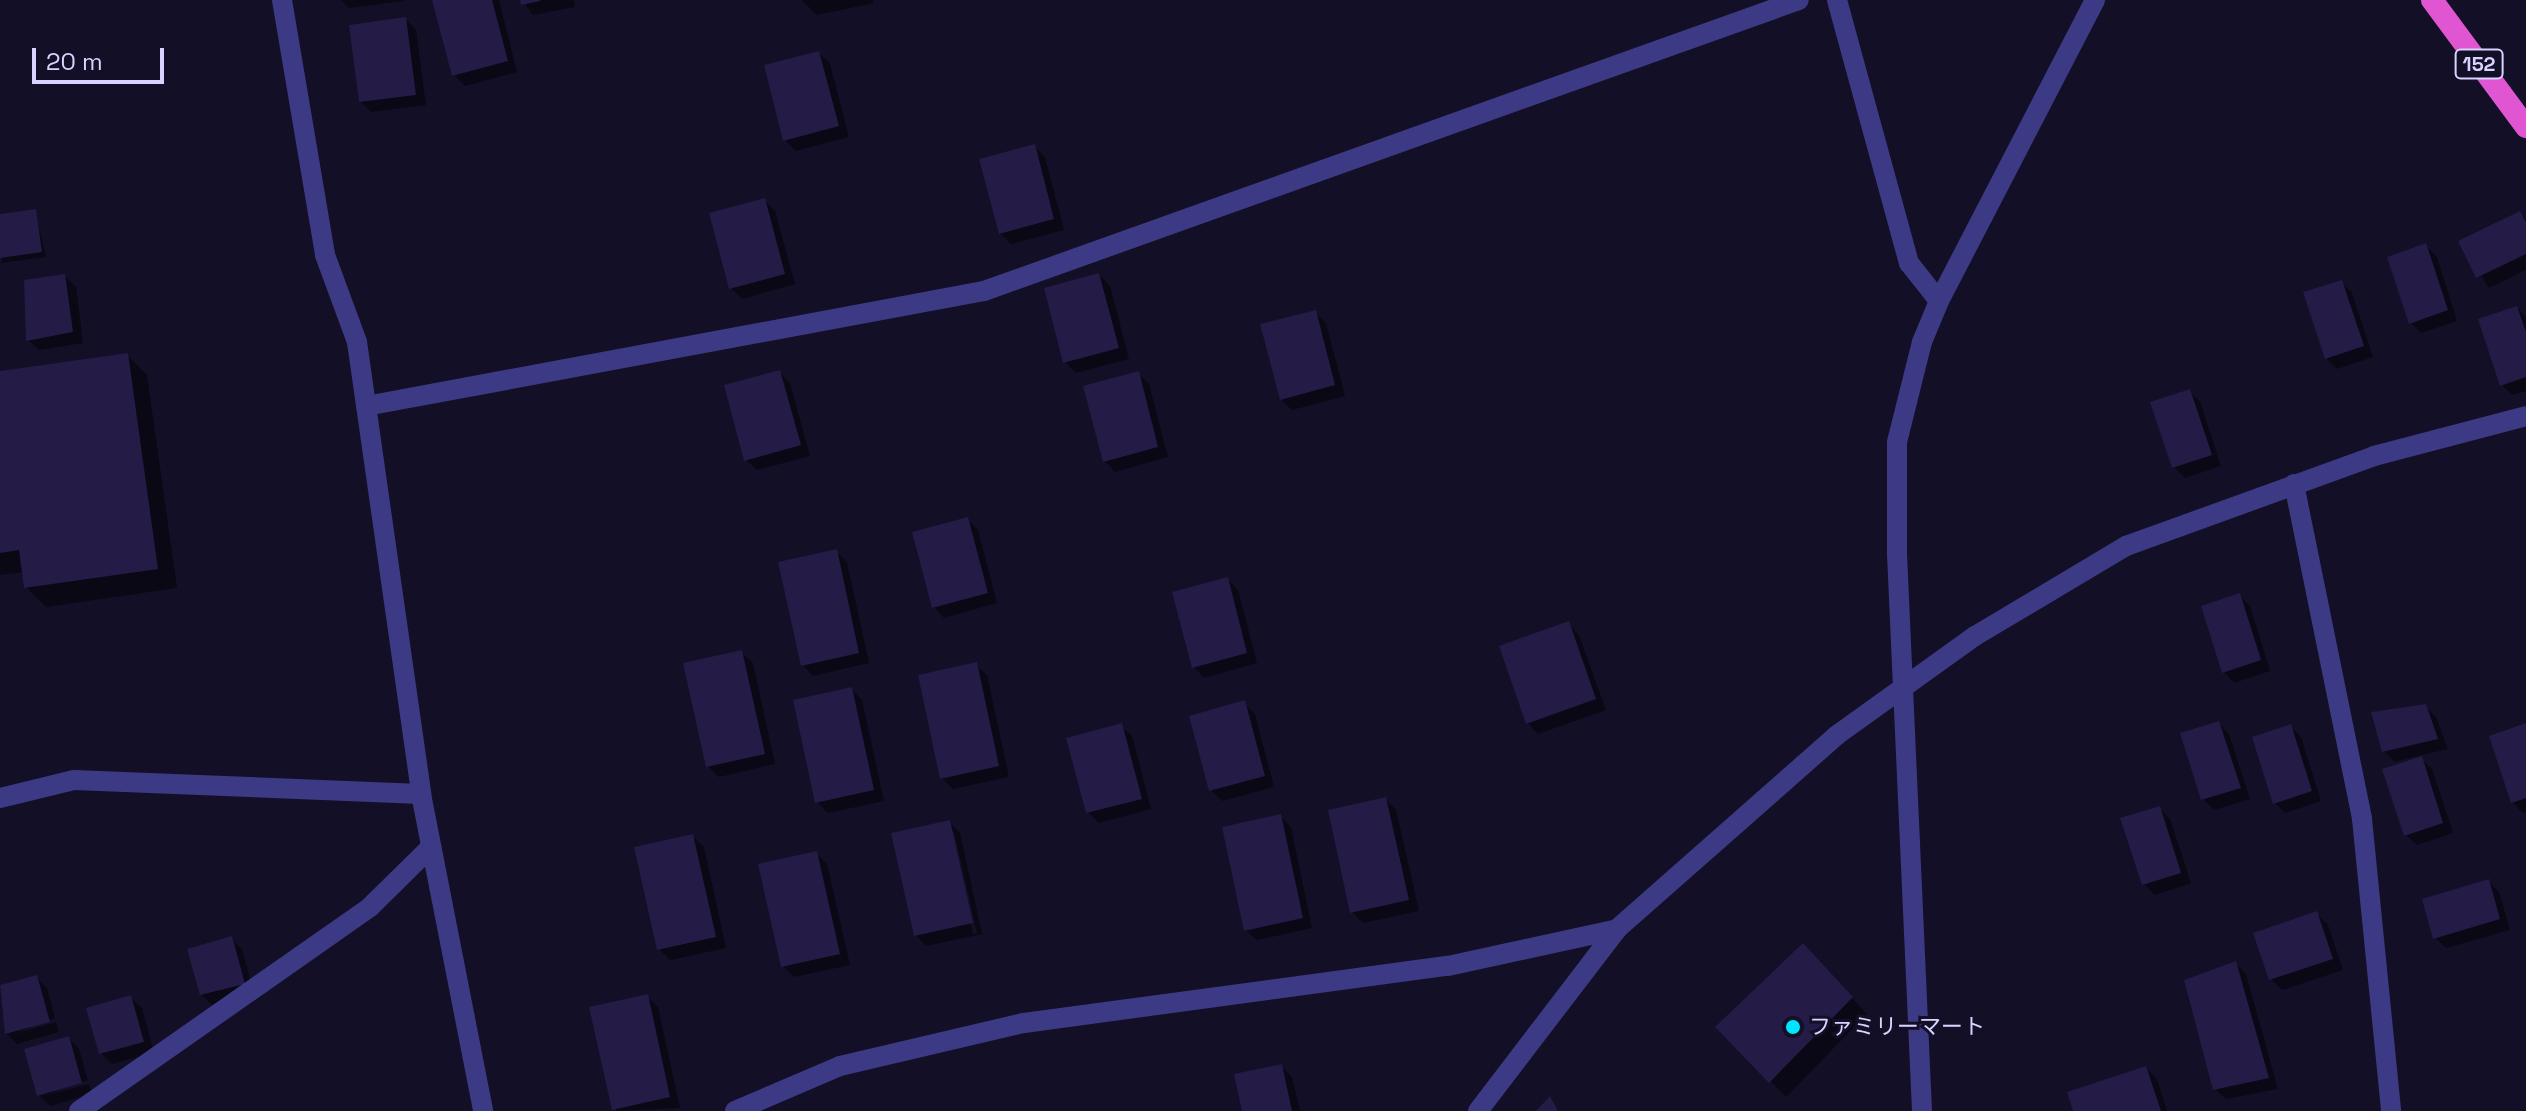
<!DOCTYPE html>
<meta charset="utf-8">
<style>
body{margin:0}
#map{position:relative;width:2526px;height:1111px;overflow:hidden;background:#130f26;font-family:"Space Grotesk","Noto Sans JP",sans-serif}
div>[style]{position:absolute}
.shadow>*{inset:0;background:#0007}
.building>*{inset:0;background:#241b47}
.minor>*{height:20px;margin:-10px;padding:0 10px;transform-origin:10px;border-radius:10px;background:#3d3a85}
.tertiary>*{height:20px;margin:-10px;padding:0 10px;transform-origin:10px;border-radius:10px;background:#3d3a85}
.trunk>*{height:22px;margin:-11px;padding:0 11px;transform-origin:11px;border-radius:11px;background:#e055d1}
.dots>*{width:22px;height:22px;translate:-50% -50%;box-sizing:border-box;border:4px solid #130f26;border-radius:50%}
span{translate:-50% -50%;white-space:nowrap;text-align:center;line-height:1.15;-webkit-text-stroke:6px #130f26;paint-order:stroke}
.shield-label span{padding:2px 6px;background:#130f26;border:2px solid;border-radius:6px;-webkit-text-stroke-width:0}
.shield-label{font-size:20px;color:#d9d4ff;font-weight:700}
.poi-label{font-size:22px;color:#d9d4ff}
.left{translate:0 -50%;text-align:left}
.scale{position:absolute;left:32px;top:48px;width:132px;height:36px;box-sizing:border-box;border:4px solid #d9d4ff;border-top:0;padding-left:10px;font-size:24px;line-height:28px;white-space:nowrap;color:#d9d4ff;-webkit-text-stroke:6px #130f26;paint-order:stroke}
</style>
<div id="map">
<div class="shadow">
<div style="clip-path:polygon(341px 0,403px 0,403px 1px,349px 8px)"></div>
<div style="clip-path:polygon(441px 0,499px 0,517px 72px,465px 86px,454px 75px)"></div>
<div style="clip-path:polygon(522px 0,574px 0,575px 7px,533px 15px)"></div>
<div style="clip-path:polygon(802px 0,873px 0,874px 3px,817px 15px)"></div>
<div style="clip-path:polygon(405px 19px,416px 30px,426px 105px,371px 112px,360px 101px)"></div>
<div style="clip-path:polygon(819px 53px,830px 64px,849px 137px,796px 151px,785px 140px)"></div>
<div style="clip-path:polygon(1034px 146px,1045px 157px,1064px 230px,1011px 244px,1000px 233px)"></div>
<div style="clip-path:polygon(764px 200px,775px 211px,795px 284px,742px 299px,731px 288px)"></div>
<div style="clip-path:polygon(35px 212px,46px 257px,2px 263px,0 216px)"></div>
<div style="clip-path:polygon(2520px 213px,2526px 219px,2526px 270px,2489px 288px,2460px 242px)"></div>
<div style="clip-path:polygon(2426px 246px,2437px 257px,2457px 321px,2421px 333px,2410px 322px)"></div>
<div style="clip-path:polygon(1099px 275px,1110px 286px,1129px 359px,1076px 373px,1065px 362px)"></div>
<div style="clip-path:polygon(65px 276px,76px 287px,83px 343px,39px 350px,28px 340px)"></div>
<div style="clip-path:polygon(2341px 282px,2352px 293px,2373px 357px,2337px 369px,2326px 358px)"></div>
<div style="clip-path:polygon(2517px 308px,2526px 317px,2526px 391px,2512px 395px,2501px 384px)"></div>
<div style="clip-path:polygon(1315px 312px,1326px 323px,1345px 396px,1292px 410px,1281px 399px)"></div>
<div style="clip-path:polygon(127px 355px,147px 375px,177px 588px,46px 607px,26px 587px,24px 572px,0 575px,0 373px)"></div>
<div style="clip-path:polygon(779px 372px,790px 383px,810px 456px,757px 470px,746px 460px)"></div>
<div style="clip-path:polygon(1138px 373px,1149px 384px,1168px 457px,1115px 472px,1105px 461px)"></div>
<div style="clip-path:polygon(2189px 391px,2200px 402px,2221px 466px,2185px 478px,2174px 467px,2153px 403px)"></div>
<div style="clip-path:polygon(967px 519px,978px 530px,997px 603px,944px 618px,934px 607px)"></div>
<div style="clip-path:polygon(836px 551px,847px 562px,869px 663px,813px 676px,803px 665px)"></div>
<div style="clip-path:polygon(1227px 579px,1238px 590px,1257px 663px,1204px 678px,1194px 667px)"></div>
<div style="clip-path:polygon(2239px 595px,2250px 606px,2270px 671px,2234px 683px,2224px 672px)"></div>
<div style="clip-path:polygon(1568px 624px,1579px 635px,1606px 710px,1538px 734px,1528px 723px)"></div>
<div style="clip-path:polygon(742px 653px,753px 663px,775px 764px,719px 777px,708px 766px)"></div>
<div style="clip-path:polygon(976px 665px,987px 675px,1009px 777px,953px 789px,942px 778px)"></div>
<div style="clip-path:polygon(851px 689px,862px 700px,884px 801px,828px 813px,817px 802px)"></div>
<div style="clip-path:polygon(1244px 703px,1255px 714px,1274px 787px,1222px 801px,1211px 790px)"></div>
<div style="clip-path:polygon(2425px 706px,2436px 717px,2448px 749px,2418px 756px,2432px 769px,2453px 833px,2417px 845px,2406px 835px,2417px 756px,2395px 762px,2384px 751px)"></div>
<div style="clip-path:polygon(2218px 723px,2229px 734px,2250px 799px,2214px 810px,2203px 799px)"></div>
<div style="clip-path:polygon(1121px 726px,1132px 736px,1151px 809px,1099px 823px,1088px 812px)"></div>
<div style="clip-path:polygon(2526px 726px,2526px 812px,2523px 813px,2512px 802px)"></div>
<div style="clip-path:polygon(2290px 727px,2301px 737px,2321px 801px,2285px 813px,2275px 803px)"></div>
<div style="clip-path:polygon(1385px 799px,1396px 810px,1419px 911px,1363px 923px,1352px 912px)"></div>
<div style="clip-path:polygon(2159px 808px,2170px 819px,2191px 883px,2155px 895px,2144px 884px)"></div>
<div style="clip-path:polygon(1280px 816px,1291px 827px,1312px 928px,1257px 940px,1246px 930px)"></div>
<div style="clip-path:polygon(evenodd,949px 822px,960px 833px,982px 934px,926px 946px,916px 935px,949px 822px,950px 832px,954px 832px,977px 933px,973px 934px,950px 832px)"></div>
<div style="clip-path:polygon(693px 837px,704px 847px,726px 948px,670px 960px,659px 949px)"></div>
<div style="clip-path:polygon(816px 853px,827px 864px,850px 965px,794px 977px,783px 966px)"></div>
<div style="clip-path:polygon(2488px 881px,2499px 892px,2510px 930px,2446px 948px,2435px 938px)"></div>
<div style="clip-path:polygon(2317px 914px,2328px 925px,2343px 970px,2282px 990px,2271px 979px)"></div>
<div style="clip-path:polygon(231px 939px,242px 949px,254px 994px,212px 1005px,201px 994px)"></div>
<div style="clip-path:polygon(1818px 962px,1867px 1014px,1786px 1097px,1718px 1027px)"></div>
<div style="clip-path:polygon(2236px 964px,2246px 974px,2278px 1089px,2226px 1099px,2215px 1089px)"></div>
<div style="clip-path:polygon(36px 977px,47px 988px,55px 1018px,11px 1035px,56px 1022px,59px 1032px,17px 1044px,6px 1033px,0 987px)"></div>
<div style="clip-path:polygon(647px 996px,658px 1007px,680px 1108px,616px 1111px)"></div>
<div style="clip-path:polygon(131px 998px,142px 1008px,154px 1053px,112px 1064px,101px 1053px)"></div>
<div style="clip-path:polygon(69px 1039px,79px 1049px,88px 1080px,43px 1096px,89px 1084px,92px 1094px,50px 1106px,39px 1095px)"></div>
<div style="clip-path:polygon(1281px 1066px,1292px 1077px,1300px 1111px,1244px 1111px)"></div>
<div style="clip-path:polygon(2146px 1068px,2157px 1079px,2167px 1111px,2075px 1111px)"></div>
</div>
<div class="building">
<div style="clip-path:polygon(432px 0,492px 0,508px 61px,452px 76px)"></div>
<div style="clip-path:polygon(520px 0,540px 0,540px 1px,521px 5px)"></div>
<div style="clip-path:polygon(406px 17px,416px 95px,359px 102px,349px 25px)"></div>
<div style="clip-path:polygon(819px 51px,839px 126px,783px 141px,764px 65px)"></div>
<div style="clip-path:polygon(1035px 144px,1054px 219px,999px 234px,979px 159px)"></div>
<div style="clip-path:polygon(765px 198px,785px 274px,729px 289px,709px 213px)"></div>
<div style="clip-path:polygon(36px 209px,42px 252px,0 258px,0 214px)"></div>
<div style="clip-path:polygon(2520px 211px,2526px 222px,2526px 254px,2476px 278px,2458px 241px)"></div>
<div style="clip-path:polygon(2426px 243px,2448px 310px,2409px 324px,2387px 257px)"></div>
<div style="clip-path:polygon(1099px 273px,1119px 348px,1063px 363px,1044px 288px)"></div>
<div style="clip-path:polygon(65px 274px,73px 332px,26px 341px,24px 280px)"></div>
<div style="clip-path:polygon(2342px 280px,2364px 346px,2325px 359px,2303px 292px)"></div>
<div style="clip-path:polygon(2517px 306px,2526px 332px,2526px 377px,2500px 386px,2478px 319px)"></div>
<div style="clip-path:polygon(1316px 310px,1335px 385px,1280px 400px,1260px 324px)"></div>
<div style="clip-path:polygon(128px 353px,158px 569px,24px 588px,19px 550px,0 553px,0 371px)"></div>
<div style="clip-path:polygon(780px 370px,801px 445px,744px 461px,724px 385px)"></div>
<div style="clip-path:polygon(1139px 371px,1158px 447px,1103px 462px,1083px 386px)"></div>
<div style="clip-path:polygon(2190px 389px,2212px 455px,2172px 468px,2150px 402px)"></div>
<div style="clip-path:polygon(968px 517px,988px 593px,932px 608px,912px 532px)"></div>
<div style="clip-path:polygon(837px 549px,859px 653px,801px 666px,778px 562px)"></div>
<div style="clip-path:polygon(1228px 577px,1247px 653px,1192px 668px,1172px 592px)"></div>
<div style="clip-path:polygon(2240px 593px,2261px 660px,2222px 673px,2201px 606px)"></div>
<div style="clip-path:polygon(1569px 621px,1596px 699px,1526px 724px,1499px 646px)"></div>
<div style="clip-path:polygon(742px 650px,765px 754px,706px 767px,683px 663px)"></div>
<div style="clip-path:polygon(977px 662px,999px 766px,940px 779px,918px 675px)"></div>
<div style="clip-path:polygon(852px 687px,874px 790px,815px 803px,793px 700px)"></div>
<div style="clip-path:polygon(1245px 700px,1265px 776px,1209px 791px,1189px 716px)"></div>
<div style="clip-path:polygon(2426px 704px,2438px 739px,2382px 752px,2371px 712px)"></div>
<div style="clip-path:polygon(2219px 721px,2241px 788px,2201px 800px,2180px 733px)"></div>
<div style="clip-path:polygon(1122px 723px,1142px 799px,1086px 813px,1066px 738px)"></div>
<div style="clip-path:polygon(2526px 723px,2526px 798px,2511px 803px,2489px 736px)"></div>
<div style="clip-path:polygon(2291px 724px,2312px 791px,2273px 804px,2252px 737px)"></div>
<div style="clip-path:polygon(2422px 756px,2443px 823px,2404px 836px,2382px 769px)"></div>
<div style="clip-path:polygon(1386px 797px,1409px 900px,1350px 913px,1328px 810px)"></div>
<div style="clip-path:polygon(2160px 806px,2181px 873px,2142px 885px,2120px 818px)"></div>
<div style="clip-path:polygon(1281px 814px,1303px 918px,1244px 931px,1222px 827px)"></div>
<div style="clip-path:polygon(950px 820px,973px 923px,914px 936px,891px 833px)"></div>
<div style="clip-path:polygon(693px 834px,716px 937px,657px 950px,634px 847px)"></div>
<div style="clip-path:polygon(817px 851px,840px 954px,781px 967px,758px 864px)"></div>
<div style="clip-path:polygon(2489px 879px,2500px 919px,2433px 939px,2422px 899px)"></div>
<div style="clip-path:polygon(2317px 911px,2333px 959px,2269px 980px,2253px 933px)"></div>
<div style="clip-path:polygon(232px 936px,245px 984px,200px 995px,187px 949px)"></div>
<div style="clip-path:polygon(1803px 943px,1853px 997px,1769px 1083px,1715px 1027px)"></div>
<div style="clip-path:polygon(2236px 961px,2269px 1078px,2213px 1090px,2184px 980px)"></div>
<div style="clip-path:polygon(37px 975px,50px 1022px,5px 1034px,0 985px)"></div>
<div style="clip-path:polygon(648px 994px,670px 1097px,612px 1110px,589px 1007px)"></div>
<div style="clip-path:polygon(131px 995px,144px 1042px,99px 1054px,86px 1008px)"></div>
<div style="clip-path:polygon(69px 1036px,82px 1083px,37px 1096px,24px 1049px)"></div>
<div style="clip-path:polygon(1282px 1064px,1292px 1111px,1242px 1111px,1234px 1074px)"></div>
<div style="clip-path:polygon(2146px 1066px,2161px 1111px,2073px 1111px,2067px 1092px)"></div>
<div style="clip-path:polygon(1550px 1096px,1558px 1111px,1536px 1111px)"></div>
</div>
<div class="minor">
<div style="left:282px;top:0;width:259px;rotate:80.4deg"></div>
<div style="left:325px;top:255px;width:93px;rotate:69.8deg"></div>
<div style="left:357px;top:342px;width:457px;rotate:81.9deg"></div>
<div style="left:421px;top:794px;width:323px;rotate:78.9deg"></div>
<div style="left:1837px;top:0;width:273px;rotate:74.7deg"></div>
<div style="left:1909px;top:263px;width:48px;rotate:51.7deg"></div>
<div style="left:366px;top:406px;width:629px;rotate:-10.54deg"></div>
<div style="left:984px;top:291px;width:865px;rotate:-19.65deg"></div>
<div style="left:2294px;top:484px;width:342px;rotate:78.5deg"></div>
<div style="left:2362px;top:819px;width:293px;rotate:84.3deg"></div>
<div style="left:0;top:798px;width:76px;rotate:-13.7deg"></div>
<div style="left:74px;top:780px;width:347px;rotate:2.3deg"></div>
<div style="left:79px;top:1111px;width:355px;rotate:-35deg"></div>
<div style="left:370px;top:907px;width:86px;rotate:-44.5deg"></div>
</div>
<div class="tertiary">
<div style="left:735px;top:1111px;width:114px;rotate:-23.2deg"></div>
<div style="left:840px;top:1066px;width:189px;rotate:-13.2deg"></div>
<div style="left:1024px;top:1023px;width:428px;rotate:-7.7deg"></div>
<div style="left:1448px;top:966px;width:173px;rotate:-12.3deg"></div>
<div style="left:1617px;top:929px;width:293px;rotate:-41.4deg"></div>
<div style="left:1837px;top:735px;width:170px;rotate:-35.7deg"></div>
<div style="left:1975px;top:636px;width:176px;rotate:-30.8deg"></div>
<div style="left:2126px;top:546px;width:264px;rotate:-19.9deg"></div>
<div style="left:2374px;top:456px;width:157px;rotate:-14.7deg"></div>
<div style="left:1478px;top:1111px;width:229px;rotate:-52.6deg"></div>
<div style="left:1922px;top:1111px;width:558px;rotate:-92.57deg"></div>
<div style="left:1897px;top:554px;width:112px;rotate:-90deg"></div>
<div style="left:1897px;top:442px;width:103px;rotate:-76deg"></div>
<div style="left:1922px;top:342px;width:44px;rotate:-67.5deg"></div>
<div style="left:1939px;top:301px;width:339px;rotate:-62.6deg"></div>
</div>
<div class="trunk">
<div style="left:2432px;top:0;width:158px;rotate:53.5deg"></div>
</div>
<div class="dots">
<div style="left:1793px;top:1027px;background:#00e5ff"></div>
</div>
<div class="shield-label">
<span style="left:2479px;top:64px">152</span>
</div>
<div class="poi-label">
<span class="left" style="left:1809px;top:1027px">ファミリーマート</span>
</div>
<div class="scale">20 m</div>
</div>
